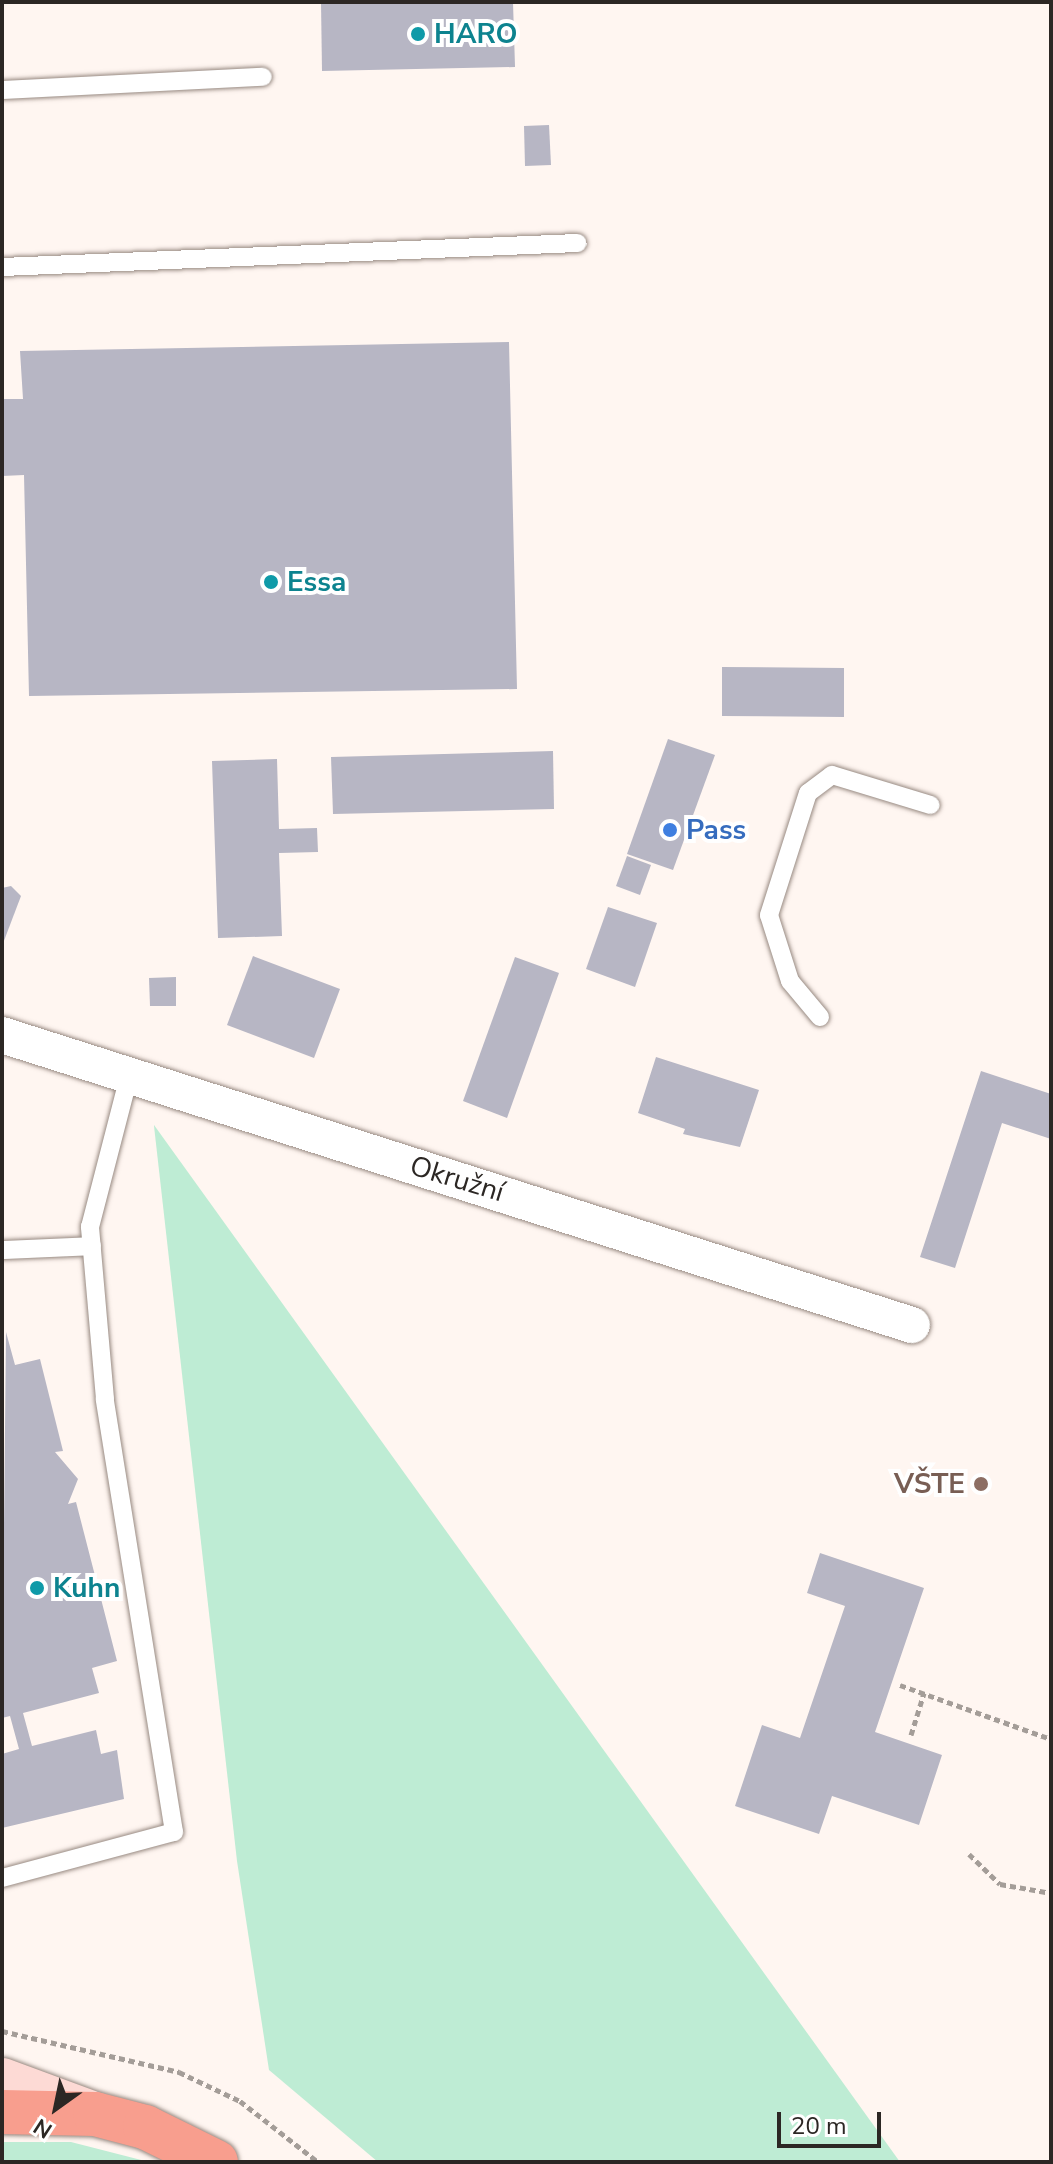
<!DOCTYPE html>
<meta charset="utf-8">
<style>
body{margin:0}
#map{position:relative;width:1053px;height:2164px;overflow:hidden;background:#fff6f1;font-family:"Nunito Sans",sans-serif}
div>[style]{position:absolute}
.green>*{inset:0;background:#beecd4}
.building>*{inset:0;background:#b7b6c4}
.path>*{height:5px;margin-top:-2.5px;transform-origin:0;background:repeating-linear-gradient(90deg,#a49d98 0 6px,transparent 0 10px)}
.roads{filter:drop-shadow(0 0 2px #988a82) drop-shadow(0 0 2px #988a82)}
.service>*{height:18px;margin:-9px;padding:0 9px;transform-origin:9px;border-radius:9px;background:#fff}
.minor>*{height:36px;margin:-18px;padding:0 18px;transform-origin:18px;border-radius:18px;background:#fff}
.secondary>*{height:44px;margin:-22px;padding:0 22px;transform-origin:22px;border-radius:22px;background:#fddad5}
.trunk>*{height:44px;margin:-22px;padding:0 22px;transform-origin:22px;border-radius:22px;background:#f89e8e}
.dots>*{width:22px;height:22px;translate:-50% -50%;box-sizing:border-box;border:4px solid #fff;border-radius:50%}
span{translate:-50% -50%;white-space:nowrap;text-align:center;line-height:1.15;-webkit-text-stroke:8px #fff;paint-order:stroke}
.culture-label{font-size:28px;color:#0d838f;font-weight:700}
.left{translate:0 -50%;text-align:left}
.shop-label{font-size:28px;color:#366cbe;font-weight:700}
.street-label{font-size:28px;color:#2c2724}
.education-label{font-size:28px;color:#785e54;font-weight:700}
.right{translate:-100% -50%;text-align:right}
.frame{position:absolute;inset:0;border:4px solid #2c2724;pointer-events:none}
.north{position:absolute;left:16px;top:2068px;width:80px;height:80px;-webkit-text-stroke:6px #fff;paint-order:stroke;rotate:213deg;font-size:22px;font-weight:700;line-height:32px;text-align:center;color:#2c2724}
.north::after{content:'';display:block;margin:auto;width:28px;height:36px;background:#2c2724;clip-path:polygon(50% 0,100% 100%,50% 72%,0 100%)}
.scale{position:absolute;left:777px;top:2112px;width:104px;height:36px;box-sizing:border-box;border:4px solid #2c2724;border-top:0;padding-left:10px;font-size:24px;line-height:28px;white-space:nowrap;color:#2c2724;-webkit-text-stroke:6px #fff;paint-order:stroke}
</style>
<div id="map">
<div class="green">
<div style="clip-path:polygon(154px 1126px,154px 1125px,900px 2162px,378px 2162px,269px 2070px,237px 1861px)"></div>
<div style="clip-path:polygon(2px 2142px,71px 2142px,149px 2162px,2px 2162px)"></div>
</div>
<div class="building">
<div style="clip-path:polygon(321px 2px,513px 2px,515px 67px,322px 71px)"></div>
<div style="clip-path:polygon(549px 125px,551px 165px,525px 166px,524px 126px)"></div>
<div style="clip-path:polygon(509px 342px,517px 689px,29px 696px,24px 475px,2px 476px,2px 399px,23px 399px,20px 351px)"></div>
<div style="clip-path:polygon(722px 667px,844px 668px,844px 717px,722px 716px)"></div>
<div style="clip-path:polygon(668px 739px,715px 755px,673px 870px,627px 854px)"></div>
<div style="clip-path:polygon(553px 751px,554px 809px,333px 814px,331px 757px)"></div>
<div style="clip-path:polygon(277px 759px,279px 829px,317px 828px,318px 852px,279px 853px,282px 936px,218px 938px,212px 761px)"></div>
<div style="clip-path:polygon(627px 856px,651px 865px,640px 895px,616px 886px)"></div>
<div style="clip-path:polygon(11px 886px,21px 896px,2px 946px,2px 888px)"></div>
<div style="clip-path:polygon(608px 907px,657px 923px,635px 987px,586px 969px)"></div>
<div style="clip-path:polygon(253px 956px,340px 989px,314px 1058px,227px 1025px)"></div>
<div style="clip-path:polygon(515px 957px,559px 973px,507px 1118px,463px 1101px)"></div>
<div style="clip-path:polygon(176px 977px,176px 1006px,150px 1006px,149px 978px)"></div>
<div style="clip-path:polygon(656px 1057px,759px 1090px,740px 1147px,683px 1134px,685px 1129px,638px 1113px)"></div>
<div style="clip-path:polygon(981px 1071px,1051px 1094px,1051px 1139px,1002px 1123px,955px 1268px,920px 1257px)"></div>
<div style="clip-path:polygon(6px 1332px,15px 1365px,40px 1359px,63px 1451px,55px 1452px,78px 1479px,68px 1504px,76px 1502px,117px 1661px,92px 1668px,99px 1693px,23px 1713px,32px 1746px,96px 1730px,101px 1754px,117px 1750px,124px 1799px,2px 1828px,2px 1754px,19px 1749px,10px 1716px,2px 1718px)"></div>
<div style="clip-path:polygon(820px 1553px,924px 1588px,875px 1732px,942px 1755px,919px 1825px,832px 1796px,819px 1834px,735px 1806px,762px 1725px,800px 1738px,845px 1606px,807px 1593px)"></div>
</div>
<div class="path">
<div style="left:900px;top:1685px;width:160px;rotate:19.7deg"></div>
<div style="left:911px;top:1735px;width:44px;rotate:-72.8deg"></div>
<div style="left:969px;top:1854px;width:43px;rotate:44.1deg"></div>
<div style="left:1000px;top:1884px;width:52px;rotate:10deg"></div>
<div style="left:2px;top:2031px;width:182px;rotate:13deg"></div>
<div style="left:179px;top:2072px;width:68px;rotate:25.4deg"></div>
<div style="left:240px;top:2101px;width:99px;rotate:38deg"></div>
</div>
<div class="roads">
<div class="service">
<div style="left:2px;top:90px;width:261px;rotate:-2.9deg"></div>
<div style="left:2px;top:267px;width:576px;rotate:-2.39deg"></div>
<div style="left:820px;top:1017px;width:47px;rotate:-129.8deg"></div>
<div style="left:790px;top:981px;width:69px;rotate:-107.7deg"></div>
<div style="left:769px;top:915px;width:128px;rotate:-72.3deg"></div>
<div style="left:808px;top:793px;width:30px;rotate:-37deg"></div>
<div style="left:832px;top:775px;width:103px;rotate:16.9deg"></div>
<div style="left:2px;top:1250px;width:90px;rotate:-2.5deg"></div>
<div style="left:2px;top:1878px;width:178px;rotate:-15deg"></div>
<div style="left:174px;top:1832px;width:438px;rotate:-99.1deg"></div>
<div style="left:105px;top:1399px;width:173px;rotate:-95deg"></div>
<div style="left:90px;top:1227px;width:156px;rotate:-75.5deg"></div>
</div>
<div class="minor">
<div style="left:2px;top:1035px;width:955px;rotate:17.68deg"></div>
</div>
<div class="secondary">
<div style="left:2px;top:2080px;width:93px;rotate:20.2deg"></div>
</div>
<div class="trunk">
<div style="left:2px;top:2112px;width:93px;rotate:1.2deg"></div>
<div style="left:95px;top:2114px;width:52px;rotate:14.6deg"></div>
<div style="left:145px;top:2127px;width:79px;rotate:26.2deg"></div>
</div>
</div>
<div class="dots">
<div style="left:418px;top:34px;background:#0f9aa8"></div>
<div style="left:271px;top:582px;background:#0f9aa8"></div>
<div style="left:670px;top:830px;background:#3f7fe0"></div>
<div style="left:981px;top:1484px;background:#8d6e63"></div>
<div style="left:37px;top:1588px;background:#0f9aa8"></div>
</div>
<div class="culture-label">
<span class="left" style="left:434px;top:34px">HARO</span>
<span class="left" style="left:287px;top:582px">Essa</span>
<span class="left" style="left:53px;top:1588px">Kuhn</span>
</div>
<div class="shop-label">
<span class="left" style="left:686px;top:830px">Pass</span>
</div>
<div class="street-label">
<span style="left:457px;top:1179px;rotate:17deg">Okružní</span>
</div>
<div class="education-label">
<span class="right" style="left:965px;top:1484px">VŠTE</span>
</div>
<div class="frame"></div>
<div class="north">N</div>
<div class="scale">20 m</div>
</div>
